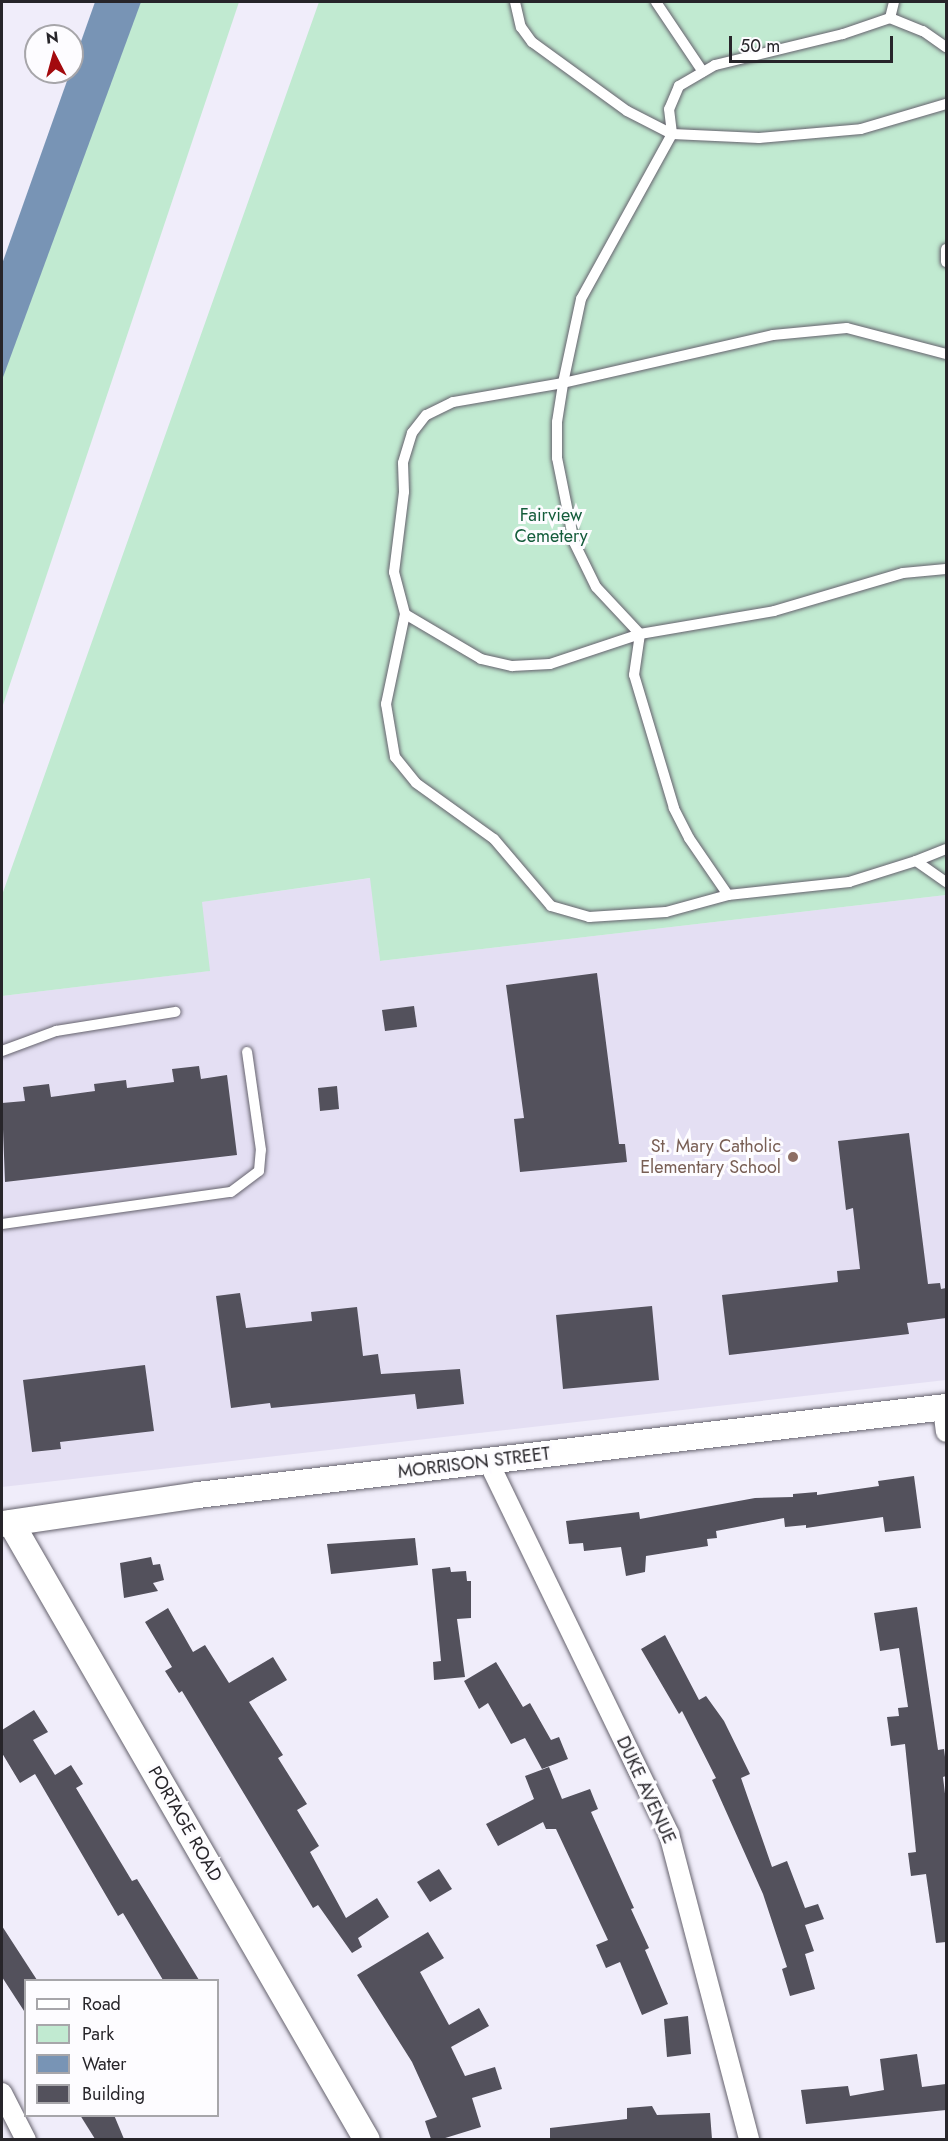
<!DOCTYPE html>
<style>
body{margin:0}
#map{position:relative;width:948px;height:2141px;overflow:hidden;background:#f0edfa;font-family:Jost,sans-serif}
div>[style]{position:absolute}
.built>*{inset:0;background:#e4dff3}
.green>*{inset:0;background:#c1ead1}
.water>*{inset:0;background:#7894b5}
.building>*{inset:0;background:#53515c}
.roads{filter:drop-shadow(0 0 2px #65626d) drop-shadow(0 0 2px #65626d)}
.service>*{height:10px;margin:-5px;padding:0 5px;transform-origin:5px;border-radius:5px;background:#fff}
.minor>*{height:20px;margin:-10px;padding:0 10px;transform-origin:10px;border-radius:10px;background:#fff}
.tertiary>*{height:26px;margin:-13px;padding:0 13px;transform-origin:13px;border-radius:13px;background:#fff}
.dots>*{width:16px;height:16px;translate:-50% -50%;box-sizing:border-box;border:3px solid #fdfcff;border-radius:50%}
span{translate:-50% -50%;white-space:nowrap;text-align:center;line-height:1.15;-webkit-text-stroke:6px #fdfcff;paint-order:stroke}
.park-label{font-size:18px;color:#145c3b}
.education-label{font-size:18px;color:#785e54}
.right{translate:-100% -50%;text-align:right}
.street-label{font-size:18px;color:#27252a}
.frame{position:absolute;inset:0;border:3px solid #27252a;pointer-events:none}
.legend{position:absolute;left:24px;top:1979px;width:195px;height:138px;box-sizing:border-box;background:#fdfcff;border:2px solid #a7a6aa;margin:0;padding:8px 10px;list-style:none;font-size:18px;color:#27252a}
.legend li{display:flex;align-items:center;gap:12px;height:30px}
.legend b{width:30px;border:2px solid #a7a6aa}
.north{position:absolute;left:24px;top:24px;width:60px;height:60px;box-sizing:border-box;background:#fdfcff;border:2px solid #a7a6aa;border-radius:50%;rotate:354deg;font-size:16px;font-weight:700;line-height:24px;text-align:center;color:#27252a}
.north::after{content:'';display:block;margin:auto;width:21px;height:27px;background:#a30a0e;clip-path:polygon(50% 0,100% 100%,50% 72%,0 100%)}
.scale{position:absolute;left:729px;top:36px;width:164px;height:27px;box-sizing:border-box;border:3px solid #27252a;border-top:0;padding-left:8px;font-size:18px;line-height:21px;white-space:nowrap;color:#27252a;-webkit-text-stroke:4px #fdfcff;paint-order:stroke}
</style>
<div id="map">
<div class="built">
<div style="clip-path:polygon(371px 878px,380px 961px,946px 895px,946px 1380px,2px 1487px,2px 996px,209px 971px,201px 902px)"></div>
</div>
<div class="green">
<div style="clip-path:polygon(130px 2px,239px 2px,2px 708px,2px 360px)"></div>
<div style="clip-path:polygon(319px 2px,946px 2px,946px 895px,380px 961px,370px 878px,202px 902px,210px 971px,2px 996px,2px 895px)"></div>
</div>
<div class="water">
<div style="clip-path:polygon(95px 2px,141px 2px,2px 380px,2px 264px)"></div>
</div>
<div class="building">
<div style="clip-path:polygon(597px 973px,619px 1144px,625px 1144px,627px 1162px,520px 1172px,514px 1119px,524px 1118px,506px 985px)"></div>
<div style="clip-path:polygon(414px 1006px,417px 1027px,385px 1031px,382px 1010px)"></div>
<div style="clip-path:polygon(199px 1066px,201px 1079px,227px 1075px,237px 1155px,5px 1182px,2px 1103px,25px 1101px,23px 1087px,49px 1084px,51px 1097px,95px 1091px,94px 1084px,126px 1080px,127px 1088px,174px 1082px,172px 1069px)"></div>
<div style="clip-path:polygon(337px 1086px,339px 1109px,320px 1111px,318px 1088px)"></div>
<div style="clip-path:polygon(909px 1133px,928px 1284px,940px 1283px,941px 1289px,946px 1288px,946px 1318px,907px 1323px,909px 1334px,729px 1355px,722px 1295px,838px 1282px,837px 1271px,860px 1269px,853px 1208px,846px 1210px,838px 1141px)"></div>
<div style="clip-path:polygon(240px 1293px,246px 1328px,312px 1321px,311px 1312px,357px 1307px,363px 1356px,378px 1354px,381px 1374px,460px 1369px,464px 1404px,417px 1409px,415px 1394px,271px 1408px,270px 1403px,231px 1408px,216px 1296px)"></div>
<div style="clip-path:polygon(652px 1306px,659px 1380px,563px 1389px,556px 1315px)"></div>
<div style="clip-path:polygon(145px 1365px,154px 1431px,60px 1442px,61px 1449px,32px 1452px,23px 1380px)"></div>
<div style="clip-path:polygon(914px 1476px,921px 1528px,885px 1532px,883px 1517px,806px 1528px,806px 1525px,785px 1527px,784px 1518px,716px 1531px,717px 1538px,707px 1539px,708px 1546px,646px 1556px,645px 1572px,626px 1576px,621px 1547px,584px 1551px,583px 1543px,569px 1544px,566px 1521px,639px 1512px,640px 1519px,755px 1498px,793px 1497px,793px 1494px,817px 1492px,817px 1495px,879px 1486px,878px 1481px)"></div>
<div style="clip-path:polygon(415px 1538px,418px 1565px,331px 1574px,327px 1544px)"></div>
<div style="clip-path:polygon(151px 1557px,153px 1565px,160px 1564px,164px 1580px,153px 1583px,158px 1591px,124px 1598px,120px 1563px)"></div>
<div style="clip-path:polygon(450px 1567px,451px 1572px,466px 1571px,467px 1581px,471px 1581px,471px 1618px,457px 1619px,465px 1677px,434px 1680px,433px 1662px,441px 1661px,432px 1569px)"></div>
<div style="clip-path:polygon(917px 1607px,938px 1750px,944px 1749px,946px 1765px,946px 1776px,943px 1777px,946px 1802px,946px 1942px,936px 1943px,926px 1874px,911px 1876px,908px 1853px,916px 1852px,905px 1744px,891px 1746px,887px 1717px,899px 1716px,898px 1708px,908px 1707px,899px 1648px,880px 1651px,874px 1613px)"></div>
<div style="clip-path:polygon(168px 1608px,193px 1652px,205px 1645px,229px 1683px,273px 1657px,287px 1680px,249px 1702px,283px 1755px,278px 1758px,307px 1804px,297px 1810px,319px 1846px,310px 1852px,346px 1918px,377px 1898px,389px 1917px,358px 1938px,362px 1947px,352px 1953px,318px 1905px,313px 1908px,182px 1691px,179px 1693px,165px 1671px,172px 1667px,145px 1622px)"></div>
<div style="clip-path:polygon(665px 1635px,699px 1700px,706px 1696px,724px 1721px,750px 1774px,741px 1778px,772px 1867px,787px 1861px,805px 1908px,818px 1904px,824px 1919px,805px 1925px,814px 1951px,805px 1954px,815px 1989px,790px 1996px,782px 1969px,787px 1967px,763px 1894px,712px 1780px,716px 1778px,682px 1711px,679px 1714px,641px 1649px)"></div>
<div style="clip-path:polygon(496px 1662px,523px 1707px,530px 1703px,551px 1740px,559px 1737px,568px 1759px,542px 1769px,525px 1738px,511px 1744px,488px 1703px,479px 1709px,464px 1681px)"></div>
<div style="clip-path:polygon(34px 1710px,48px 1732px,33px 1740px,55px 1775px,71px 1765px,83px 1784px,76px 1788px,132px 1881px,137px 1879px,199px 1980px,163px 1980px,123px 1913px,118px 1916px,35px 1774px,20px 1783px,2px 1753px,2px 1730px)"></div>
<div style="clip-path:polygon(549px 1767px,562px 1799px,590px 1789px,598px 1809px,591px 1812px,634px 1908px,631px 1909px,649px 1948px,645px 1950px,668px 2004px,642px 2015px,620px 1962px,606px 1968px,596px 1945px,608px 1940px,556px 1829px,546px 1829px,543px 1822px,498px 1846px,486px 1824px,534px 1799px,525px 1776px)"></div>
<div style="clip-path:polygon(439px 1869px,452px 1889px,430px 1902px,417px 1882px)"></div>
<div style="clip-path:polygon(2px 1926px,37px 1980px,26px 1980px,26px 2014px,2px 1977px)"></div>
<div style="clip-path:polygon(428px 1932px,444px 1958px,420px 1972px,449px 2025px,479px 2008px,489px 2026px,451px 2047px,465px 2076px,495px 2067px,502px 2089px,472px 2098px,481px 2127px,442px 2139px,431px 2139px,425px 2121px,437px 2117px,412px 2062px,357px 1975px)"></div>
<div style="clip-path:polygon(688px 2016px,691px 2054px,667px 2057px,664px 2019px)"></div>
<div style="clip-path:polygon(917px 2054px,922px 2087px,946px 2084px,946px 2110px,806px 2124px,801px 2090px,848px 2086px,850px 2096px,884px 2090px,880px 2059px)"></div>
<div style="clip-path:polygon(652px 2106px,657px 2115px,710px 2113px,712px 2139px,550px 2139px,550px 2128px,627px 2119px,627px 2108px)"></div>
<div style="clip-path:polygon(80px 2115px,114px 2115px,124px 2139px,95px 2139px)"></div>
</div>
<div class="roads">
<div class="service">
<div style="left:515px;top:2px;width:26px;rotate:77deg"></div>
<div style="left:521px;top:27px;width:19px;rotate:54deg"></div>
<div style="left:532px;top:42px;width:117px;rotate:36deg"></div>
<div style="left:627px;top:111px;width:51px;rotate:27.1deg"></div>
<div style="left:672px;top:134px;width:188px;rotate:118.9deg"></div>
<div style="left:581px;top:299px;width:86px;rotate:102.1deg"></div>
<div style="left:563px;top:383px;width:112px;rotate:170.2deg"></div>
<div style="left:453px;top:402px;width:30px;rotate:154deg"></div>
<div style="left:426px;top:415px;width:23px;rotate:128deg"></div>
<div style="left:412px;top:433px;width:31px;rotate:107deg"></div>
<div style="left:403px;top:463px;width:29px;rotate:88deg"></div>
<div style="left:404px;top:492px;width:81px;rotate:97.1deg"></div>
<div style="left:394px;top:572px;width:43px;rotate:75.3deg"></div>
<div style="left:405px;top:614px;width:92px;rotate:101.9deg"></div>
<div style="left:386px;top:704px;width:54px;rotate:80.4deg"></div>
<div style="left:395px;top:757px;width:33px;rotate:51deg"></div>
<div style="left:416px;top:783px;width:96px;rotate:35.7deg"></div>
<div style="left:494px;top:839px;width:88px;rotate:49.6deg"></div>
<div style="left:551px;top:906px;width:40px;rotate:16deg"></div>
<div style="left:589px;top:917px;width:77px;rotate:-3.7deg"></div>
<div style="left:666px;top:912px;width:64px;rotate:-15.3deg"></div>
<div style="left:728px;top:895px;width:122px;rotate:-6.1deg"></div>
<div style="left:849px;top:882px;width:70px;rotate:-17.4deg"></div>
<div style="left:916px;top:861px;width:37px;rotate:35deg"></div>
<div style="left:656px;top:2px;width:84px;rotate:56.1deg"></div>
<div style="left:894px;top:2px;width:16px;rotate:104deg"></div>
<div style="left:890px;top:18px;width:35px;rotate:22deg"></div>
<div style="left:923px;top:31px;width:28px;rotate:35deg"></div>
<div style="left:890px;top:18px;width:50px;rotate:161.2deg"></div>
<div style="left:843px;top:34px;width:132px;rotate:166.4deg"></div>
<div style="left:715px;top:65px;width:42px;rotate:149.7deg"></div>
<div style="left:679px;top:86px;width:25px;rotate:113deg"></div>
<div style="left:669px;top:109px;width:25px;rotate:83deg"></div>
<div style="left:672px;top:134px;width:87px;rotate:2.6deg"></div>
<div style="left:759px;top:138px;width:102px;rotate:-5deg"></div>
<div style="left:861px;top:129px;width:89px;rotate:-16.4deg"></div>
<div style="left:946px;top:249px;width:13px;rotate:90deg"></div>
<div style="left:405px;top:614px;width:88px;rotate:30.6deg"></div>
<div style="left:481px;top:659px;width:32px;rotate:13deg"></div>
<div style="left:512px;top:666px;width:38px;rotate:-3deg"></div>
<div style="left:550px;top:664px;width:95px;rotate:-18.4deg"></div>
<div style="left:640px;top:634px;width:136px;rotate:-9.7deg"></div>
<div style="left:774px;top:611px;width:134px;rotate:-16.4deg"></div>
<div style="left:903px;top:573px;width:43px;rotate:-5.3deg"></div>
<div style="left:916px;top:861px;width:32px;rotate:-22deg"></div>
<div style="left:728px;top:895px;width:69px;rotate:-124.4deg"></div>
<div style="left:689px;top:838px;width:34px;rotate:-117deg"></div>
<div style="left:674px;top:808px;width:139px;rotate:-106.7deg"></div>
<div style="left:634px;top:675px;width:41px;rotate:-81.7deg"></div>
<div style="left:640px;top:634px;width:64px;rotate:-133.1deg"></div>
<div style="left:596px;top:587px;width:50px;rotate:-116.1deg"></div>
<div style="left:574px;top:542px;width:86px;rotate:-101.4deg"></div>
<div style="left:557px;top:458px;width:36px;rotate:-90deg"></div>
<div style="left:557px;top:422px;width:39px;rotate:-81deg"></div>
<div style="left:563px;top:383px;width:215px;rotate:-12.9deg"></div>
<div style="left:773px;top:335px;width:74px;rotate:-5.4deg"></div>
<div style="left:847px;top:328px;width:102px;rotate:14.7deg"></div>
<div style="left:2px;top:1051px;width:58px;rotate:-20.3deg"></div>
<div style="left:56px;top:1031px;width:121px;rotate:-9.1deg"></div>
<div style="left:2px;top:1224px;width:231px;rotate:-8deg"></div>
<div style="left:231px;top:1192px;width:35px;rotate:-37deg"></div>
<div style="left:259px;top:1171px;width:21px;rotate:-85deg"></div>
<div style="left:261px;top:1150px;width:99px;rotate:-98.1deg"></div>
</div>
<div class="minor">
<div style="left:943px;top:1408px;width:24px;rotate:83deg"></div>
<div style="left:488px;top:1461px;width:415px;rotate:64.1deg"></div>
<div style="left:669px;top:1834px;width:316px;rotate:75.3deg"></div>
<div style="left:2px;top:2093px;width:53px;rotate:62.9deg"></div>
</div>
<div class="tertiary">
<div style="left:11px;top:1523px;width:712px;rotate:60.02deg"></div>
<div style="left:2px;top:1524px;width:198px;rotate:-8.4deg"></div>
<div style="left:198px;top:1495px;width:753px;rotate:-6.71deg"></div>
</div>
</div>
<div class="dots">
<div style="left:793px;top:1157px;background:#8d6e63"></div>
</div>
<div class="park-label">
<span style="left:551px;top:526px">Fairview<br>Cemetery</span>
</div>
<div class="education-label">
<span class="right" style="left:781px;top:1157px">St. Mary Catholic<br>Elementary School</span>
</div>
<div class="street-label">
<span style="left:474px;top:1463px;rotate:-7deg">MORRISON STREET</span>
<span style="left:646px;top:1790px;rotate:65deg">DUKE AVENUE</span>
<span style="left:185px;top:1824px;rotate:60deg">PORTAGE ROAD</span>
</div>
<div class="frame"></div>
<ul class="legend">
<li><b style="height:8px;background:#fff"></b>Road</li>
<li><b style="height:16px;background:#c1ead1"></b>Park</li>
<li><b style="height:16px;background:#7894b5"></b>Water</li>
<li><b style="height:16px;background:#53515c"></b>Building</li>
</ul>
<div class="north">N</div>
<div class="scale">50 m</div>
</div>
